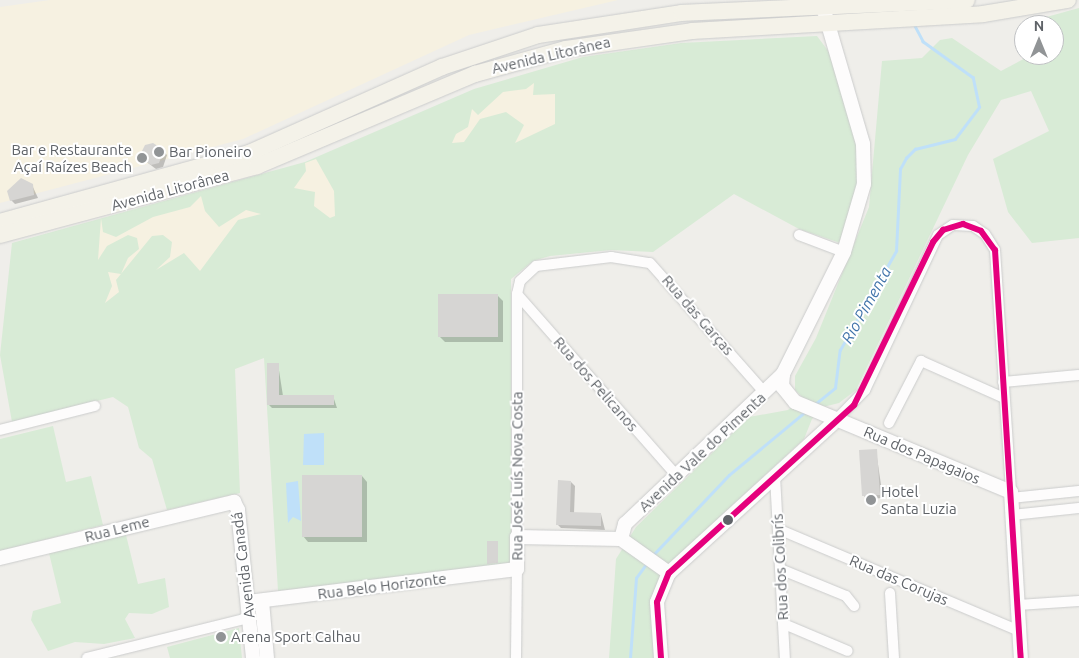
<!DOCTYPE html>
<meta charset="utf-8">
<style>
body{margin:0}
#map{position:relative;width:1079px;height:658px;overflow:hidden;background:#efeeea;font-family:Ubuntu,sans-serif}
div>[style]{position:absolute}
.green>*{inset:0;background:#d8ebd6}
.sand>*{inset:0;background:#f6f1e1}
.water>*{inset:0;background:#bfe0f9}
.shadow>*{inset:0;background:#0003}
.stream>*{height:2.5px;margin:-1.25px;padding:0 1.25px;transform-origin:1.25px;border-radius:1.25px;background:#bfe0f9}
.building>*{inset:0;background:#d6d5d3}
.roads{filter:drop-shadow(0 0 1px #cbcccc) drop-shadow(0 0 1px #cbcccc)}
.street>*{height:10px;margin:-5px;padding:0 5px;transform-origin:5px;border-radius:5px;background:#fdfcfc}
.secondary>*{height:14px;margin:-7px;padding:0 7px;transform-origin:7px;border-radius:7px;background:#fdfcfc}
.primary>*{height:16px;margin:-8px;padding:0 8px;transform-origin:8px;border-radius:8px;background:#f4f2e9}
.bus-1>*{height:6px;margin:-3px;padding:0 3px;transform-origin:3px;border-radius:3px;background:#e5007d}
.dots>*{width:14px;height:14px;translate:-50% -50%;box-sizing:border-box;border:2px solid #fff;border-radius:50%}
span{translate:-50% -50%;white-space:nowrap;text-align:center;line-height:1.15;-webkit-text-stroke:4px #fff;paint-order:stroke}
.street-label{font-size:15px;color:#5f6368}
.poi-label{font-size:15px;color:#5f6368}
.right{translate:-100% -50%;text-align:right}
.left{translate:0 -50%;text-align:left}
.water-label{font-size:16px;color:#4174aa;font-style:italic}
.north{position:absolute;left:1014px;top:15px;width:50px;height:50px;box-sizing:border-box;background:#fff;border:1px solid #bfc1c3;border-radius:50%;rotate:0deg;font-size:14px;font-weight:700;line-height:20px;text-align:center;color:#5f6368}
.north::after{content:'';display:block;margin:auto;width:18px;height:22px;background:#919496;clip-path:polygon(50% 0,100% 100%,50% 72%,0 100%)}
</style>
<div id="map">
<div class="green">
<div style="clip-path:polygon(1079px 8px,1079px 238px,1032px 243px,1008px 212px,993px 159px,1049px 131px,1031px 91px,1001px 100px,968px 155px,856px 390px,839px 403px,823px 407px,812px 419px,804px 439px,670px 563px,655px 589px,655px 658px,609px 658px,616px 559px,636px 527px,749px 417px,788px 410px,802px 397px,795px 390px,795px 376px,816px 338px,869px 207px,882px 61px,922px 58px,940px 40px,952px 38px,1001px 71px,1031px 55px,1054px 55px,1054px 25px,1024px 25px,1024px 32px,1021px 24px)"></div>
<div style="clip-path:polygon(817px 36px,829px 52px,856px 136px,860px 177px,843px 244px,799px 229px,734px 194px,653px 252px,611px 250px,550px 256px,533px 261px,511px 279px,511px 565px,278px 591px,264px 358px,235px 369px,240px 493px,167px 510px,152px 459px,139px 448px,128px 407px,113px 397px,12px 422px,0 355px,12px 243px,305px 162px,474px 89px,583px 57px,681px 43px)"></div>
<div style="clip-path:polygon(53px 426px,66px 482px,91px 476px,103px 525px,0 551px,0 439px)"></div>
<div style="clip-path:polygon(126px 535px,138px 584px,165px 578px,169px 607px,152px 614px,129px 613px,125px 619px,135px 638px,104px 644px,75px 642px,48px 651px,31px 620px,33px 611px,61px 603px,49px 553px)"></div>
<div style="clip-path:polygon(239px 628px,242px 658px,170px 658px,167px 647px)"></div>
</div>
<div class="sand">
<div style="clip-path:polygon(50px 0,618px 0,469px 35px,243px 139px,0 203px,0 7px)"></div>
<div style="clip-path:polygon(534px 83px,533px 95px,555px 94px,555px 124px,515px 143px,524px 125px,506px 112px,480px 119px,464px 142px,452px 143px,456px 134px,468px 127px,472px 109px,478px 115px,503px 92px,526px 89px)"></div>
<div style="clip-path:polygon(316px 159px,334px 191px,335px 216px,330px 218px,314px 206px,315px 192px,294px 188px,306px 171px,305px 163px)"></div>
<div style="clip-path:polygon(201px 196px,205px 211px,219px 227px,246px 210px,261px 214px,238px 220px,200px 271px,184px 253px,156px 270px,170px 257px,172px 242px,163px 235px,152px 236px,116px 280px,119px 292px,105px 303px,112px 286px,108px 272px,121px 274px,128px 258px,139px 249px,137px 238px,128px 235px,107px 246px,98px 260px,101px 218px,103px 232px,116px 237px,153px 217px,190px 207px)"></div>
</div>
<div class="water">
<div style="clip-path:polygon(324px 433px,324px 465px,303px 465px,304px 434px)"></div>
<div style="clip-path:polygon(298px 481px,301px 521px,293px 517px,288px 523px,286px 483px)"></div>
</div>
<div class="shadow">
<div style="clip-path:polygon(163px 151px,167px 155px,163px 167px,156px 169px,140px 157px)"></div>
<div style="clip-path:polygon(32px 185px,38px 198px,15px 204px,11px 200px)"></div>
<div style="clip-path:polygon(497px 295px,503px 301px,503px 342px,445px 342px,439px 336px)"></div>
<div style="clip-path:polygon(278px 364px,283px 396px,333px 396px,337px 408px,272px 408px,268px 404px)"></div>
<div style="clip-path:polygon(876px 451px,883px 498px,867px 499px,863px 495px)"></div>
<div style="clip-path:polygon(362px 476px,367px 482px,367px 542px,308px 542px,303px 536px)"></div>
<div style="clip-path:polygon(571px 482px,575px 486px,574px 514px,601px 514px,605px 530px,561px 528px,557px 524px)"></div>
</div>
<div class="stream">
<div style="left:814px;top:405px;width:27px;rotate:-39deg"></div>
<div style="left:835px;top:388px;width:38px;rotate:-83deg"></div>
<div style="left:840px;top:350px;width:114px;rotate:-60.5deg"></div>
<div style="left:896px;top:251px;width:82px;rotate:-87.2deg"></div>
<div style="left:900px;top:169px;width:13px;rotate:-61deg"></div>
<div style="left:906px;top:158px;width:13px;rotate:-45deg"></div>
<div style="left:915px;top:149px;width:41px;rotate:-14deg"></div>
<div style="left:955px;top:139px;width:40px;rotate:-53deg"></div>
<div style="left:979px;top:107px;width:30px;rotate:-102deg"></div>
<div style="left:973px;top:78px;width:62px;rotate:-144.2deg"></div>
<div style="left:923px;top:42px;width:19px;rotate:-118deg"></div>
<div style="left:653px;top:555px;width:110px;rotate:-46.5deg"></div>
<div style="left:729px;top:475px;width:99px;rotate:-39.7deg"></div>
<div style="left:630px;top:658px;width:80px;rotate:-85.7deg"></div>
<div style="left:636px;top:578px;width:19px;rotate:-54deg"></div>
</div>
<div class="building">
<div style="clip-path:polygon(153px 143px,164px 150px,159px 163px,151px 165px,139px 157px,145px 145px)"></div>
<div style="clip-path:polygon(21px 178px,33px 184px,34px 195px,10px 201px,7px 191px)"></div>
<div style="clip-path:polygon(438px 294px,498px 294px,498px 337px,438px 337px)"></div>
<div style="clip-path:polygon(267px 363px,279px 363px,279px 395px,334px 395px,334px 405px,267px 405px)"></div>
<div style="clip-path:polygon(877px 449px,880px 495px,862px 496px,859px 450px)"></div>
<div style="clip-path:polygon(302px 475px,362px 475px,362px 537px,302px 537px)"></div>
<div style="clip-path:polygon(558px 480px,571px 481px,570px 512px,601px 513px,601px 526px,556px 525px)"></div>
<div style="clip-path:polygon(487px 541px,498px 541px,498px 563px,487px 564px)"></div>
</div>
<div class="roads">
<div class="street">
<div style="left:799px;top:235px;width:48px;rotate:20.7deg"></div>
<div style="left:517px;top:294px;width:241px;rotate:48.7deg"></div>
<div style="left:1003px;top:382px;width:76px;rotate:-5.3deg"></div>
<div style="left:834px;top:422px;width:45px;rotate:-45.9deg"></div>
<div style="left:865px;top:390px;width:171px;rotate:-64.8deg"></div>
<div style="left:938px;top:235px;width:18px;rotate:-34deg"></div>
<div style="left:953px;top:225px;width:20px;rotate:3deg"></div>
<div style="left:973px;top:226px;width:14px;rotate:34deg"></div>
<div style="left:985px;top:234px;width:19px;rotate:58deg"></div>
<div style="left:995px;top:250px;width:243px;rotate:86.2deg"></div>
<div style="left:889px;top:423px;width:70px;rotate:-62.7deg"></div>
<div style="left:921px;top:361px;width:91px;rotate:24deg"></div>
<div style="left:0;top:430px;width:98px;rotate:-14.2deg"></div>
<div style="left:775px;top:476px;width:182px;rotate:86.9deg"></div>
<div style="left:1011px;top:498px;width:68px;rotate:-5.9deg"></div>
<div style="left:1012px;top:515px;width:67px;rotate:-6deg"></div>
<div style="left:778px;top:529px;width:263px;rotate:22.9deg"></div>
<div style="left:517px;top:537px;width:243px;rotate:-90deg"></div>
<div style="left:517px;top:294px;width:13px;rotate:-77deg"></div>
<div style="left:520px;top:281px;width:22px;rotate:-43deg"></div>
<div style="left:536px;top:266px;width:76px;rotate:-6.8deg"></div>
<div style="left:611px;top:257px;width:39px;rotate:9deg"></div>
<div style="left:650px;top:263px;width:172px;rotate:48.5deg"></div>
<div style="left:780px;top:569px;width:71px;rotate:22.2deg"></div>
<div style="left:846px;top:596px;width:13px;rotate:51deg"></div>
<div style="left:890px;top:593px;width:65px;rotate:86.5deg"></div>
<div style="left:1018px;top:605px;width:61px;rotate:-3.8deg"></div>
<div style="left:784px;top:624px;width:69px;rotate:22.9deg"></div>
<div style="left:87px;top:658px;width:167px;rotate:-13.9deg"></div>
<div style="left:516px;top:658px;width:89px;rotate:-89.4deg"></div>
</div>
<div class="secondary">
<div style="left:823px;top:7px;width:143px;rotate:73.7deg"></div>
<div style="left:863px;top:144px;width:40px;rotate:88.6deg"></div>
<div style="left:864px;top:184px;width:71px;rotate:106.4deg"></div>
<div style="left:844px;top:252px;width:136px;rotate:116.6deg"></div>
<div style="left:783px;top:374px;width:12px;rotate:95deg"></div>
<div style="left:782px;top:386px;width:21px;rotate:51deg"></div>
<div style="left:795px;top:402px;width:234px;rotate:22.6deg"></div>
<div style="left:1011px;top:492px;width:166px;rotate:86.6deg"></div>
<div style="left:621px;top:539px;width:16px;rotate:-75deg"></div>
<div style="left:625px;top:524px;width:218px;rotate:-43.5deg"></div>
<div style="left:621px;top:539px;width:59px;rotate:35.3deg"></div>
<div style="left:0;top:558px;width:241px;rotate:-13.5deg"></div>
<div style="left:234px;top:502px;width:9px;rotate:63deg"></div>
<div style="left:238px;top:510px;width:149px;rotate:84.2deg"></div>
<div style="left:262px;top:601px;width:57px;rotate:85deg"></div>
<div style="left:248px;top:602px;width:271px;rotate:-7deg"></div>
<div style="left:517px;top:569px;width:32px;rotate:-90deg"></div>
<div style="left:517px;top:537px;width:104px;rotate:1.1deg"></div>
<div style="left:661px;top:658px;width:56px;rotate:-94.1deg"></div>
<div style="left:657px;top:602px;width:31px;rotate:-68deg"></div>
<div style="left:669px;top:573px;width:221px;rotate:-42.4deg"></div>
</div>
<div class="primary">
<div style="left:0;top:222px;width:258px;rotate:-15.5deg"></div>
<div style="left:249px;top:153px;width:211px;rotate:-24deg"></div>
<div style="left:442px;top:67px;width:101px;rotate:-18.4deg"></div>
<div style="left:538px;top:35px;width:146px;rotate:-8.7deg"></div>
<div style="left:682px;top:13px;width:285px;rotate:-2.6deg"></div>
<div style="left:0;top:235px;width:266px;rotate:-15deg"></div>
<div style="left:257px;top:166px;width:237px;rotate:-22.9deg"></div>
<div style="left:475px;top:74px;width:94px;rotate:-15.4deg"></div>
<div style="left:566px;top:49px;width:127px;rotate:-8.1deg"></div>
<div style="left:692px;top:31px;width:291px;rotate:-3.3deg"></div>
<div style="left:983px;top:14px;width:86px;rotate:-9.4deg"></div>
</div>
</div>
<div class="bus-1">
<div style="left:661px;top:658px;width:56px;rotate:-94.1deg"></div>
<div style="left:657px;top:602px;width:31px;rotate:-68deg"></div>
<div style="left:669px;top:573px;width:250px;rotate:-42.2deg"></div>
<div style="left:854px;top:405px;width:181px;rotate:-64.1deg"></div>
<div style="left:933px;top:242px;width:16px;rotate:-50deg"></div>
<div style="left:943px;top:230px;width:21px;rotate:-17deg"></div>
<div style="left:963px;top:224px;width:19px;rotate:21deg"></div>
<div style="left:981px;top:231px;width:24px;rotate:54deg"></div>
<div style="left:995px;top:250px;width:409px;rotate:86.4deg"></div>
</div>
<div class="dots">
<div style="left:159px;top:152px;background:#919496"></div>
<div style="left:142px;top:158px;background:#919496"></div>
<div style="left:871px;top:500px;background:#919496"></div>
<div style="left:728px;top:520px;background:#5f6368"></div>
<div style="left:221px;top:637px;background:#919496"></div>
</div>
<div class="street-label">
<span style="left:551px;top:55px;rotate:-13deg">Avenida Litorânea</span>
<span style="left:170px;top:190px;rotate:-15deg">Avenida Litorânea</span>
<span style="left:698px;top:315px;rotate:49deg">Rua das Garças</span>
<span style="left:596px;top:384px;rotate:49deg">Rua dos Pelicanos</span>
<span style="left:702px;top:452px;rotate:-43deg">Avenida Vale do Pimenta</span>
<span style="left:922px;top:455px;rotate:23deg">Rua dos Papagaios</span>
<span style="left:517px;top:476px;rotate:-90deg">Rua José Luís Nova Costa</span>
<span style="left:117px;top:529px;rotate:-14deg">Rua Leme</span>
<span style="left:243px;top:565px;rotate:-97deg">Avenida Canadá</span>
<span style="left:780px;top:567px;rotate:-93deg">Rua dos Colibrís</span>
<span style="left:899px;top:580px;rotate:23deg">Rua das Corujas</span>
<span style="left:382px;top:586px;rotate:-7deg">Rua Belo Horizonte</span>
</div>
<div class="poi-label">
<span class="right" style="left:132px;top:158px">Bar e Restaurante<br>Açaí Raízes Beach</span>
<span class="left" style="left:169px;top:152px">Bar Pioneiro</span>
<span class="left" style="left:881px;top:500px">Hotel<br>Santa Luzia</span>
<span class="left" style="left:231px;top:637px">Arena Sport Calhau</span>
</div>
<div class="water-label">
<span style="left:866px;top:305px;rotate:-61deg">Rio Pimenta</span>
</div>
<div class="north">N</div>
</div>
